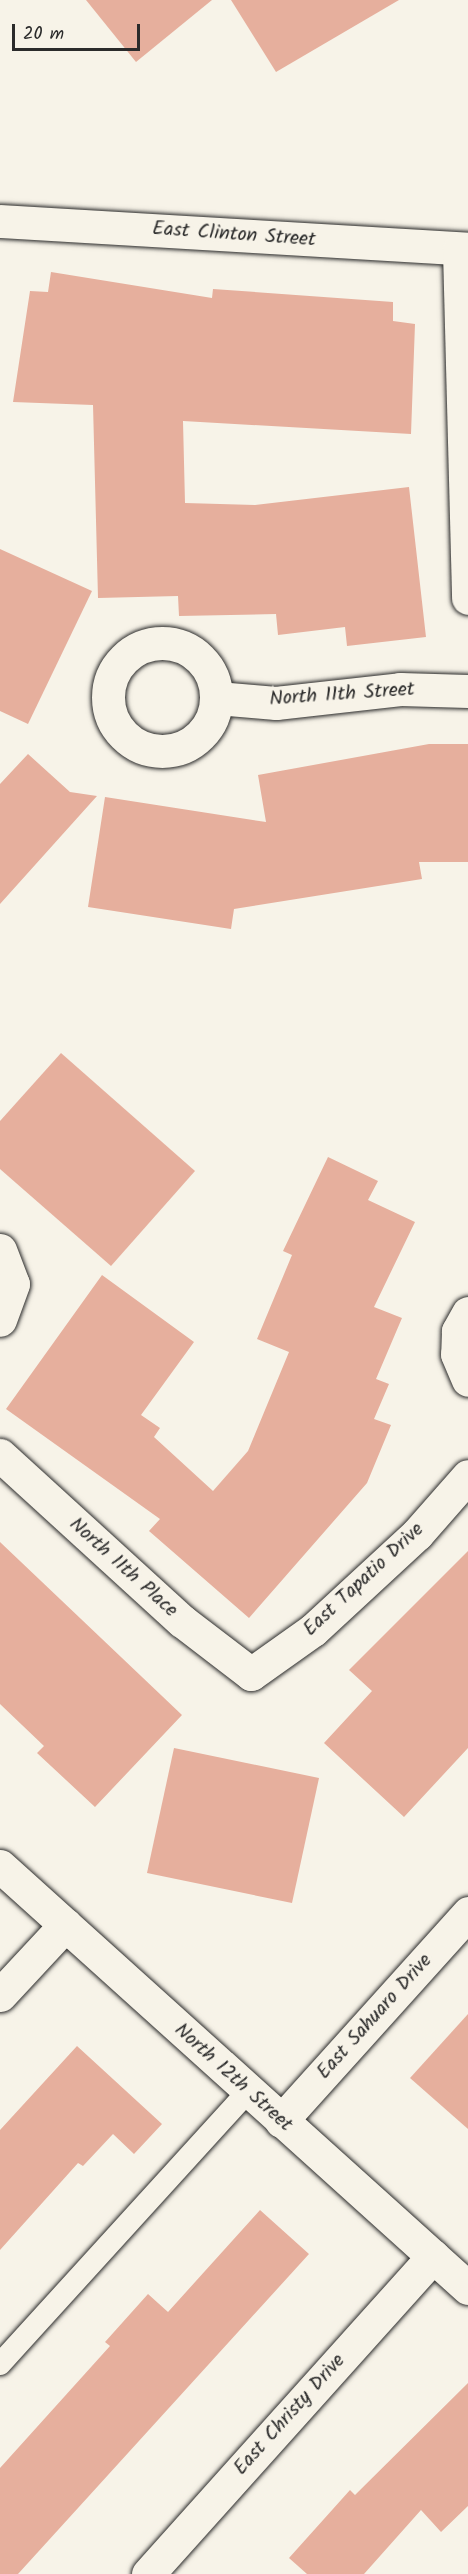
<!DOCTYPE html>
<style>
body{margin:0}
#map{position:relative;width:468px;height:2574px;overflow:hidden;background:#f7f3e8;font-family:Kalam,sans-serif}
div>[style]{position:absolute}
.building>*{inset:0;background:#e6af9d}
.roads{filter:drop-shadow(0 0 2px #2b2b2b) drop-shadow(0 0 2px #2b2b2b)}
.lane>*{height:22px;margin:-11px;padding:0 11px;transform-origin:11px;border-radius:11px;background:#f7f3e8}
.street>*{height:33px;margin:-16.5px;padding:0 16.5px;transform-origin:16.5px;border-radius:16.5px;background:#f7f3e8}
.street>.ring{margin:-16.5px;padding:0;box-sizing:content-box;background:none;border:33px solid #f7f3e8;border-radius:50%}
span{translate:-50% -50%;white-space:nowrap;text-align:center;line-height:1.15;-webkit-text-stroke:6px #f7f3e8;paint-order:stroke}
.street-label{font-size:20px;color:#2b2b2b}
.scale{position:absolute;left:12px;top:24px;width:128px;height:27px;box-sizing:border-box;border:3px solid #2b2b2b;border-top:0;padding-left:8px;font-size:18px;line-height:21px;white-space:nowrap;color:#2b2b2b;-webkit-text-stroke:4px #f7f3e8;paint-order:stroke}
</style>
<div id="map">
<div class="building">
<div style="clip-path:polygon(86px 0,212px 0,136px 62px)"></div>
<div style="clip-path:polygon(231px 0,399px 0,276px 72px)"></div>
<div style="clip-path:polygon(51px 272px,212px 298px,213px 289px,393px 302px,393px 321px,415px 324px,411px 434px,183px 421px,185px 503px,255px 505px,409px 487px,426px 637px,347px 646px,345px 627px,278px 635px,276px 614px,179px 616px,178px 596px,98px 598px,93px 405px,13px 402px,30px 291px,48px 292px)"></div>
<div style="clip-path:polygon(0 549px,92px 591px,28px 724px,0 711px)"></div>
<div style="clip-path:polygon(429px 744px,468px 744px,468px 862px,419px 862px,422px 879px,234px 909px,231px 929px,88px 907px,105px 797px,266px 822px,258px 775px)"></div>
<div style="clip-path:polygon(28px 754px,70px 792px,97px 796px,0 904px,0 784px)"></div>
<div style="clip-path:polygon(61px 1053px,195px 1171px,111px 1266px,0 1169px,0 1121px)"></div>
<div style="clip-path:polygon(328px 1157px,378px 1181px,368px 1200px,415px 1222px,374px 1307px,402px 1318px,376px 1379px,389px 1384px,374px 1419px,391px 1425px,367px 1483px,249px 1618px,149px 1531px,160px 1519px,6px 1409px,102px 1275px,194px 1342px,141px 1415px,160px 1428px,154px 1437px,213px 1491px,248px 1451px,289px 1352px,257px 1339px,292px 1255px,283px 1251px)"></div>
<div style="clip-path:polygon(0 1542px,182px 1715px,95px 1807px,37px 1753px,44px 1746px,0 1704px)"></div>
<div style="clip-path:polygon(468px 1551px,468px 1748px,404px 1817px,324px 1743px,372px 1691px,349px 1670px)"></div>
<div style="clip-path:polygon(174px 1748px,319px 1778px,292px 1903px,147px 1873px)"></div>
<div style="clip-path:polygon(468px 2014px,468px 2129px,410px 2078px)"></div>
<div style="clip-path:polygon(77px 2046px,162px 2124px,134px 2154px,113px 2134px,83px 2166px,78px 2163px,0 2250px,0 2130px)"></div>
<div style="clip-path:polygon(260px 2210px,309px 2254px,18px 2574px,0 2574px,0 2468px,110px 2346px,105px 2342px,148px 2294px,168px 2312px)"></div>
<div style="clip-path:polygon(468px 2383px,468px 2506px,441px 2532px,421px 2510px,364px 2574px,307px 2574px,289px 2558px,350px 2490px,355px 2495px)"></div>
</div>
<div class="roads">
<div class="lane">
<div style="left:0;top:2364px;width:369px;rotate:-47.7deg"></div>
</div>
<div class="street">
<div style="left:0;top:221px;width:469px;rotate:3.4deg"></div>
<div style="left:459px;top:250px;width:348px;rotate:88.5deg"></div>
<div class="ring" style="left:108px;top:643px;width:75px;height:75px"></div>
<div style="left:217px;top:698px;width:59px;rotate:4.8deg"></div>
<div style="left:276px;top:703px;width:125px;rotate:-6.4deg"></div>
<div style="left:400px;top:689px;width:68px;rotate:1.7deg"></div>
<div style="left:0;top:1250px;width:36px;rotate:69deg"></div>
<div style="left:13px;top:1284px;width:38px;rotate:110deg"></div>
<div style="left:468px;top:1313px;width:21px;rotate:119deg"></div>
<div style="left:458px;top:1331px;width:23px;rotate:92deg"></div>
<div style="left:457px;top:1354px;width:28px;rotate:67deg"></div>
<div style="left:0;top:1455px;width:246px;rotate:42.4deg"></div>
<div style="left:182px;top:1621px;width:87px;rotate:37.5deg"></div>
<div style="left:251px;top:1674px;width:76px;rotate:-35.4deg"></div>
<div style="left:313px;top:1630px;width:142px;rotate:-42.7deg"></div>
<div style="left:417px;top:1534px;width:77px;rotate:-48.7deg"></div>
<div style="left:0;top:1866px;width:630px;rotate:42.04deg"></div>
<div style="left:0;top:1995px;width:96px;rotate:-47.1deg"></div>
<div style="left:281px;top:2121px;width:280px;rotate:-48deg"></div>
<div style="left:148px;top:2574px;width:427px;rotate:-48.1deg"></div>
</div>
</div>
<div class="street-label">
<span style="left:234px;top:235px;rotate:4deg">East Clinton Street</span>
<span style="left:342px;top:695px;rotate:-4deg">North 11th Street</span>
<span style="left:123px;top:1568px;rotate:42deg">North 11th Place</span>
<span style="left:364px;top:1580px;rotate:-43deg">East Tapatio Drive</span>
<span style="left:375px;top:2017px;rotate:-48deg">East Sahuaro Drive</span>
<span style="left:233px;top:2078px;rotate:42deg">North 12th Street</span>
<span style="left:290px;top:2415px;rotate:-48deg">East Christy Drive</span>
</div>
<div class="scale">20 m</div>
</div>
